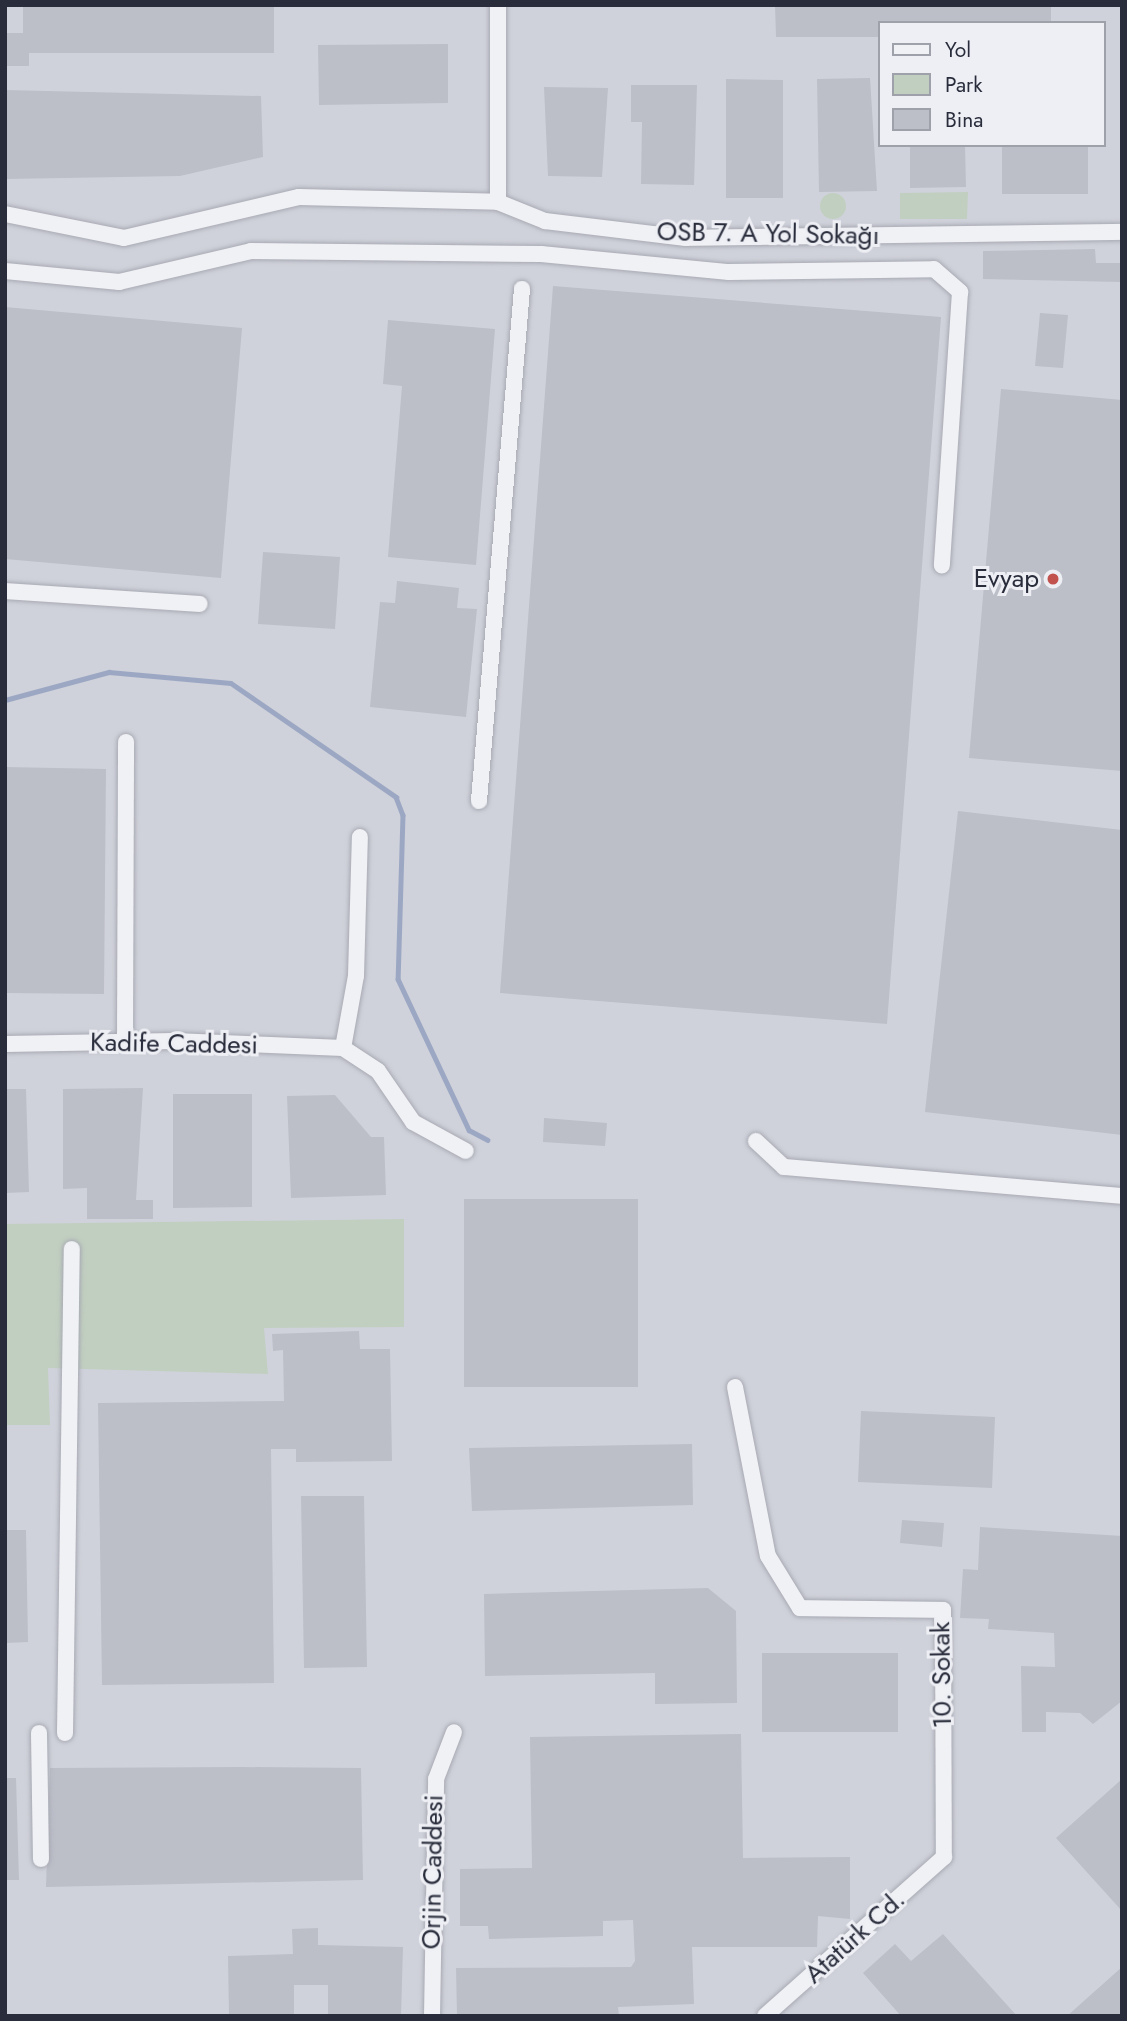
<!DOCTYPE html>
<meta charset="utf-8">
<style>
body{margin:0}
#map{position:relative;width:1127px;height:2021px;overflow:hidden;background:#dee0e6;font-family:Jost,sans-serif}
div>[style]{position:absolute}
.built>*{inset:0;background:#d0d2db}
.green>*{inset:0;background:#c1cfc0}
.round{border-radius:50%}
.stream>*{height:4.5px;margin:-2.25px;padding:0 2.25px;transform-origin:2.25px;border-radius:2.25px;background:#9ca8c3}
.building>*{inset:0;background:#bcbec8}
.roads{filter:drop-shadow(0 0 2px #a8aab3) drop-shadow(0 0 2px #a8aab3)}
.minor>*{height:16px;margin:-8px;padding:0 8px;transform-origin:8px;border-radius:8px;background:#f0f1f5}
.dots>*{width:19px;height:19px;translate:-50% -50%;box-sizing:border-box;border:4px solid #edeff4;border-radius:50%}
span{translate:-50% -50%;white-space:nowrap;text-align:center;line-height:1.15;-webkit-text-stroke:6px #edeff4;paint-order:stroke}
.street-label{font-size:26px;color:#292c3b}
.poi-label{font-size:26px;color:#292c3b}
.right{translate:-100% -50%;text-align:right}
.frame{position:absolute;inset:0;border:7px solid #292c3b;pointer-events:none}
.legend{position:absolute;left:878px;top:21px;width:228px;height:126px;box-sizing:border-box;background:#edeff4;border:2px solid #9fa1aa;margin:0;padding:9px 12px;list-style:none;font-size:21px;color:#292c3b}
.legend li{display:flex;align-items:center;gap:14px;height:35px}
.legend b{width:35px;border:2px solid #9fa1aa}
</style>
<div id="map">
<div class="built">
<div style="clip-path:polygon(evenodd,5px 5px,1122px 5px,1122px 2016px,5px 2016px,5px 5px,880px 23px,1104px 23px,1104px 145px,880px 145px,880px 23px)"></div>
</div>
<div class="green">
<div style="clip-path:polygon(968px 192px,967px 219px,900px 219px,900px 193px)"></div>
<div class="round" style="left:820px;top:193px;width:26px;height:26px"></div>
<div style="clip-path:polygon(404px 1219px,404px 1327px,264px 1328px,268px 1374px,48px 1368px,50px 1425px,5px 1425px,5px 1224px)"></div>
</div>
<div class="stream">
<div style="left:5px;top:700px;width:108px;rotate:-15.1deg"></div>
<div style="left:109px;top:672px;width:122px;rotate:5.2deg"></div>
<div style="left:231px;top:683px;width:201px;rotate:34.6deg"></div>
<div style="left:396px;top:797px;width:19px;rotate:69deg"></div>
<div style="left:403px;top:815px;width:164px;rotate:91.7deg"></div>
<div style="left:398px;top:979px;width:167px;rotate:64.8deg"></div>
<div style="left:469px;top:1130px;width:21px;rotate:28deg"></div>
</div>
<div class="building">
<div style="clip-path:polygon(23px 5px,274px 5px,274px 53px,29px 53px,29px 66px,5px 66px,5px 33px,23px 33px)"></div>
<div style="clip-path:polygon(775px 5px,1051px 5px,1051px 23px,880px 23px,880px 37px,776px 37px)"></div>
<div style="clip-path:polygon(448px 44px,448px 103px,319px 105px,318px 45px)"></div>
<div style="clip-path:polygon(870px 78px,877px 191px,819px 192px,817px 79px)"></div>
<div style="clip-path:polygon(726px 79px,783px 80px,783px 198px,726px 198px)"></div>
<div style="clip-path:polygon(631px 85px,697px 85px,694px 185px,641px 184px,642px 122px,631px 122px)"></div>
<div style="clip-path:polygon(544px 87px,608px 88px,602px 177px,548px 176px)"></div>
<div style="clip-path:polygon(5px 90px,261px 96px,263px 157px,180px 176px,5px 179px)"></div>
<div style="clip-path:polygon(910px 145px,965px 145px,966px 187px,910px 188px)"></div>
<div style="clip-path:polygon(1002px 145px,1088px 145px,1088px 194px,1002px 194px)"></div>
<div style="clip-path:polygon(1095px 249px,1096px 263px,1122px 263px,1122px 282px,983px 279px,983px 251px)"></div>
<div style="clip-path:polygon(553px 286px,941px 317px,887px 1024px,500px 993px)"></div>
<div style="clip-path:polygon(5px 307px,242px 328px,221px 578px,5px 559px)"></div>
<div style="clip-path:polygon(1040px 313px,1068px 315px,1063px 368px,1035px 366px)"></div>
<div style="clip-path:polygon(388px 320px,495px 329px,476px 565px,388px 557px,402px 386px,383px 384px)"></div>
<div style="clip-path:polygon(1001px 389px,1122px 400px,1122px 771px,969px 758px)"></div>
<div style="clip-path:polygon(263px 552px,340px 557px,335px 629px,258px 624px)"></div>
<div style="clip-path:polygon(397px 581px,459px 588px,457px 608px,477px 609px,466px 717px,370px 707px,380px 602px,395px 603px)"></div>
<div style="clip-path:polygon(5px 767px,106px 769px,104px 994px,5px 993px)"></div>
<div style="clip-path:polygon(958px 811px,1122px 830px,1122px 1135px,925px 1112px)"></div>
<div style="clip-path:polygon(143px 1088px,136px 1200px,153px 1200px,153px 1219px,87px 1219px,87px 1188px,63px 1189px,63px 1089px)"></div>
<div style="clip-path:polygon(5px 1089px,26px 1089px,29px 1192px,5px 1193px)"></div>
<div style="clip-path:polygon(173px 1094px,252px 1094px,252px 1207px,173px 1208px)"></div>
<div style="clip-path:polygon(335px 1095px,371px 1137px,384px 1137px,386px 1195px,291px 1198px,287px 1096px)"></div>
<div style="clip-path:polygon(544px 1118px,607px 1123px,605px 1146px,543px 1142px)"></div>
<div style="clip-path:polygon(464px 1199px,638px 1199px,638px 1387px,464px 1387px)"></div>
<div style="clip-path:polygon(359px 1331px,360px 1349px,390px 1349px,392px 1461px,296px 1462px,296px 1449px,271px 1449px,274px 1683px,102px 1685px,98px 1403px,284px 1401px,283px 1350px,273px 1351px,272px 1334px)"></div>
<div style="clip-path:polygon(861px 1411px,995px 1417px,992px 1488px,858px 1482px)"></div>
<div style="clip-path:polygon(692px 1444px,693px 1505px,472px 1511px,469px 1448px)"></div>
<div style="clip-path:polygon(301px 1496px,364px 1496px,367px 1667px,304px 1668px)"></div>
<div style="clip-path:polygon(902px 1520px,944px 1523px,942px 1547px,900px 1543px)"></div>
<div style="clip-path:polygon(980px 1527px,1122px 1536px,1122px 1701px,1093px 1724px,1080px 1713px,1046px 1712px,1046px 1732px,1022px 1732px,1021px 1666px,1055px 1667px,1054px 1633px,988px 1629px,989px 1619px,960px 1618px,963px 1569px,978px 1570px)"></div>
<div style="clip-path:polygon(5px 1530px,26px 1530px,28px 1642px,5px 1643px)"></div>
<div style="clip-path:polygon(708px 1588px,736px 1611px,737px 1703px,655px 1704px,655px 1673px,485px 1676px,484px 1594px)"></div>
<div style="clip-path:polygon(762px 1653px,898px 1653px,898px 1732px,762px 1732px)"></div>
<div style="clip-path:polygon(741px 1734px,743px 1858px,850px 1857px,850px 1919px,818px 1916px,817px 1947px,692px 1947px,694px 2004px,618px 2007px,619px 2016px,457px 2016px,456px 1968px,631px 1967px,635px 1961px,633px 1920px,603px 1921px,603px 1936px,489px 1939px,488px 1926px,460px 1926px,460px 1869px,532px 1868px,530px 1737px)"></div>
<div style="clip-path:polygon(241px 1767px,361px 1768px,363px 1880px,46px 1887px,50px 1768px)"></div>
<div style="clip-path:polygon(5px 1778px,16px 1778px,19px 1880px,5px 1880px)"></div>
<div style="clip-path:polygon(1122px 1779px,1122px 1911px,1056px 1838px)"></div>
<div style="clip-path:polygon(318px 1928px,318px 1945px,403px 1947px,401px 2016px,328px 2016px,328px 1985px,294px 1985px,294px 2016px,229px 2016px,228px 1956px,293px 1954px,292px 1929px)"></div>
<div style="clip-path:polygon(943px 1934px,1017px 2016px,901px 2016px,863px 1973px,895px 1944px,911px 1961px)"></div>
<div style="clip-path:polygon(1122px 1967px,1122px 2016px,1067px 2016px)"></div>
</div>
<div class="roads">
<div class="minor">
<div style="left:498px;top:5px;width:197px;rotate:90deg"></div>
<div style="left:5px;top:214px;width:121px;rotate:11.4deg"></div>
<div style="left:124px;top:238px;width:180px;rotate:-13.2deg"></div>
<div style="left:299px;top:197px;width:199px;rotate:1.4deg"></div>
<div style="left:498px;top:202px;width:51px;rotate:22deg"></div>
<div style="left:545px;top:221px;width:142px;rotate:6.9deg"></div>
<div style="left:686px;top:238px;width:436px;rotate:-0.8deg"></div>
<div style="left:5px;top:271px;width:115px;rotate:5.5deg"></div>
<div style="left:119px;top:282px;width:136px;rotate:-13.2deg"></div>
<div style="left:251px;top:251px;width:290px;rotate:0.6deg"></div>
<div style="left:541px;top:254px;width:189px;rotate:5.5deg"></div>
<div style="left:729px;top:272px;width:205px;rotate:-0.8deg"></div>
<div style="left:934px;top:269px;width:35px;rotate:41deg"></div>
<div style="left:960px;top:292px;width:274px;rotate:93.8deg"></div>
<div style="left:5px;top:591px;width:195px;rotate:3.8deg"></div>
<div style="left:479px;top:801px;width:514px;rotate:-85.2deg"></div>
<div style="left:125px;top:1042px;width:300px;rotate:-89.8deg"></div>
<div style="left:5px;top:1044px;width:169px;rotate:-1deg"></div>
<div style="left:174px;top:1041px;width:169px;rotate:2.4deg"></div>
<div style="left:343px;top:1048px;width:73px;rotate:-79.8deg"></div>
<div style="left:356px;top:976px;width:139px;rotate:-88.4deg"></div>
<div style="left:343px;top:1048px;width:42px;rotate:33.3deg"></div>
<div style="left:378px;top:1071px;width:62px;rotate:55.5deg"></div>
<div style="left:413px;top:1122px;width:60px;rotate:28.7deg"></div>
<div style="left:756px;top:1141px;width:38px;rotate:43deg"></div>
<div style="left:784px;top:1167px;width:339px;rotate:4.9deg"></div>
<div style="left:735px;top:1387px;width:172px;rotate:79deg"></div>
<div style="left:768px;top:1556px;width:61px;rotate:58.4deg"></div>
<div style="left:800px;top:1608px;width:143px;rotate:0.8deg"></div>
<div style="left:943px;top:1610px;width:247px;rotate:89.8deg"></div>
<div style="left:944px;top:1857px;width:239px;rotate:138.4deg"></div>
<div style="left:39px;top:1733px;width:126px;rotate:89.1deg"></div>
<div style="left:65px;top:1733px;width:484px;rotate:-89.2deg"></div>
<div style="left:432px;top:2016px;width:237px;rotate:-89deg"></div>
<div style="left:436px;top:1779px;width:50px;rotate:-69deg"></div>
</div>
</div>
<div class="dots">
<div style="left:1053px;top:579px;background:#c1524e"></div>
</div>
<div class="street-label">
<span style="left:768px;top:234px;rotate:1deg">OSB 7. A Yol Sokağı</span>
<span style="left:174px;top:1044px;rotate:1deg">Kadife Caddesi</span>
<span style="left:942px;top:1675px;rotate:-91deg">10. Sokak</span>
<span style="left:433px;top:1872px;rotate:-89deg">Orjin Caddesi</span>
<span style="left:855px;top:1937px;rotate:-42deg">Atatürk Cd.</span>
</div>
<div class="poi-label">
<span class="right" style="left:1039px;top:579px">Evyap</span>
</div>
<div class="frame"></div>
<ul class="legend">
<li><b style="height:9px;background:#f0f1f5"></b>Yol</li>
<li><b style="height:19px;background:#c1cfc0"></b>Park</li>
<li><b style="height:19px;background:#bcbec8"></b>Bina</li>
</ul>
</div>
